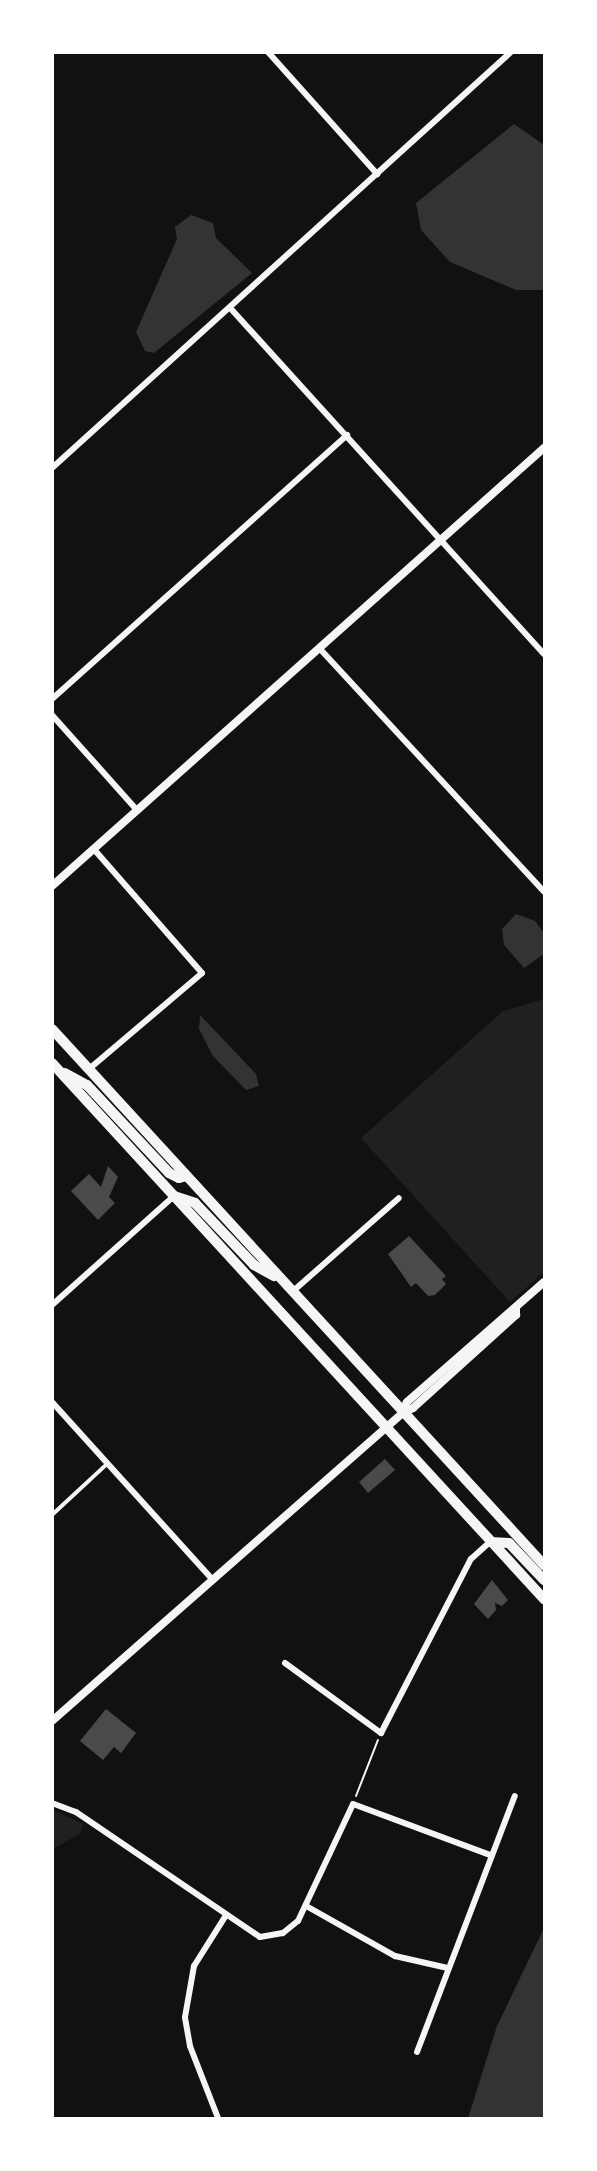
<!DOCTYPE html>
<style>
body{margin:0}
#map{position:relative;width:597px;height:2171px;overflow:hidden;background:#111;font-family:"IBM Plex Serif",serif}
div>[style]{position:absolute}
.green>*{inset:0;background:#202020}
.water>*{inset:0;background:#333}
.building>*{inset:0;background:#4a4a4a}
.path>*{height:2px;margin:-1px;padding:0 1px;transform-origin:1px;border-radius:1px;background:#f5f5f5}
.service>*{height:3.5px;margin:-1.75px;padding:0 1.75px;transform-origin:1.75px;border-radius:1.75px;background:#f5f5f5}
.minor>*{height:6px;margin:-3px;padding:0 3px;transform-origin:3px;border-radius:3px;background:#f5f5f5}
.tertiary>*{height:8px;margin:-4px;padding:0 4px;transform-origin:4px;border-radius:4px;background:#f5f5f5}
.primary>*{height:10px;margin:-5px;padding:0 5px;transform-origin:5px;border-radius:5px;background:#f5f5f5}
span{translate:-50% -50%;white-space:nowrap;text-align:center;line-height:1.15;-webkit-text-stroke:5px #fff;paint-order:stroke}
.frame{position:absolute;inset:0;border:54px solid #fff;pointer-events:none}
</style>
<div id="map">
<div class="green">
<div style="clip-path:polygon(544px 999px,544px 1272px,510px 1302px,361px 1138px,503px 1011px)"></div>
<div style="clip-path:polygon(52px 1809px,83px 1824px,81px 1833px,53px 1849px)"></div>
</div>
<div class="water">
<div style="clip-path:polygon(514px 124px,544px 145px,544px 290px,516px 290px,450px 262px,421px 230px,416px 203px)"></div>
<div style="clip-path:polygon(191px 215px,213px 223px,216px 238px,252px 273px,154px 353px,145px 351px,136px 332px,177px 239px,175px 227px)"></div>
<div style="clip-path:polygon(516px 914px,535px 921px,544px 933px,544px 954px,524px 968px,504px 945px,502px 929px)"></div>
<div style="clip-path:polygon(200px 1015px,256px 1074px,259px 1086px,246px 1090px,213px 1056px,199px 1029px)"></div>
<div style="clip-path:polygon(544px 1928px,544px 2118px,468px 2118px,497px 2026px)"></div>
</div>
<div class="building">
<div style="clip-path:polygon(108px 1166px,118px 1177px,109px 1197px,115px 1203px,98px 1220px,71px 1191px,89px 1174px,101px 1187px)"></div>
<div style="clip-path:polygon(409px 1236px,446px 1276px,442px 1279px,446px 1284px,435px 1295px,428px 1296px,416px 1283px,411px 1287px,388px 1254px)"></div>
<div style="clip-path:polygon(385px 1459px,395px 1470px,368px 1493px,359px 1482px)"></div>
<div style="clip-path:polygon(492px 1580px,508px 1600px,502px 1606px,495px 1603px,496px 1610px,488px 1619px,474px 1604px)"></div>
<div style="clip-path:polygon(106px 1709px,136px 1733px,121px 1753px,114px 1747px,103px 1760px,80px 1741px)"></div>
</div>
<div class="path">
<div style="left:356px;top:1796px;width:60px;rotate:-68.6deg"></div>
</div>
<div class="service">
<div style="left:52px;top:1515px;width:75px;rotate:-42.8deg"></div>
</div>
<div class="minor">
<div style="left:268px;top:52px;width:164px;rotate:48.2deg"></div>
<div style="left:232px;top:310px;width:464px;rotate:47.8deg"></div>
<div style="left:52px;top:468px;width:619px;rotate:-42.19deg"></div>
<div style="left:321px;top:650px;width:329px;rotate:47.3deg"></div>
<div style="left:52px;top:699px;width:396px;rotate:-41.8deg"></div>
<div style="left:52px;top:715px;width:127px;rotate:48.2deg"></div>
<div style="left:89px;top:1069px;width:148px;rotate:-40.3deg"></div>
<div style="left:202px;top:973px;width:164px;rotate:-131.1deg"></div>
<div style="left:292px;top:1292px;width:142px;rotate:-41.3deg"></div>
<div style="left:52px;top:1305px;width:164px;rotate:-41.8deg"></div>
<div style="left:52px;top:1402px;width:239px;rotate:47.9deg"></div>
<div style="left:285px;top:1663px;width:119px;rotate:36.1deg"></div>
<div style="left:381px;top:1733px;width:196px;rotate:-62.7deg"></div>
<div style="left:471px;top:1559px;width:25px;rotate:-42deg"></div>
<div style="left:52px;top:1803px;width:26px;rotate:21deg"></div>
<div style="left:76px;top:1812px;width:222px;rotate:34.2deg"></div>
<div style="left:260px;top:1937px;width:23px;rotate:-10deg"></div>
<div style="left:283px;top:1933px;width:19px;rotate:-39deg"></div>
<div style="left:298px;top:1921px;width:129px;rotate:-64.8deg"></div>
<div style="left:353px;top:1804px;width:146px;rotate:20.4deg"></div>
<div style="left:308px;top:1907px;width:100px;rotate:29.4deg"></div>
<div style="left:395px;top:1956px;width:54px;rotate:12.8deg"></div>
<div style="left:417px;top:2052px;width:274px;rotate:-69.1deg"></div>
<div style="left:218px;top:2118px;width:77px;rotate:-111.3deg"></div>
<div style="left:190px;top:2046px;width:29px;rotate:-100deg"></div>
<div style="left:185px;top:2017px;width:52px;rotate:-80deg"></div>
<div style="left:194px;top:1966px;width:58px;rotate:-57.7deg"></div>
</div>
<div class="tertiary">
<div style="left:52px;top:886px;width:659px;rotate:-41.68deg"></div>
<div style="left:402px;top:1413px;width:12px;rotate:-66deg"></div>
<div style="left:407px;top:1402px;width:182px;rotate:-41.2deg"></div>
<div style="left:52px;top:1721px;width:466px;rotate:-41.3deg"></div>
<div style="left:402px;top:1413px;width:12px;rotate:-24deg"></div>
<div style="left:413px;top:1408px;width:139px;rotate:-42.1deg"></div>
<div style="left:516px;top:1315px;width:7px;rotate:-90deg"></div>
</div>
<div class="primary">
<div style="left:52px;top:1029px;width:728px;rotate:47.45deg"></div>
<div style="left:52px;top:1063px;width:728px;rotate:47.45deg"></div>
<div style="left:65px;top:1073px;width:25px;rotate:29deg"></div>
<div style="left:87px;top:1085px;width:120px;rotate:47deg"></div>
<div style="left:169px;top:1173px;width:11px;rotate:27deg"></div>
<div style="left:179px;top:1178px;width:7px;rotate:-16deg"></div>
<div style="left:174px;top:1196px;width:22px;rotate:18deg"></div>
<div style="left:195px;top:1203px;width:86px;rotate:46.4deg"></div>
<div style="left:254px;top:1265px;width:23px;rotate:29deg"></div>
<div style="left:490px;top:1542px;width:19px;rotate:3deg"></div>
<div style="left:509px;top:1543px;width:51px;rotate:46.6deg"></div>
</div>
<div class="frame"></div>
</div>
